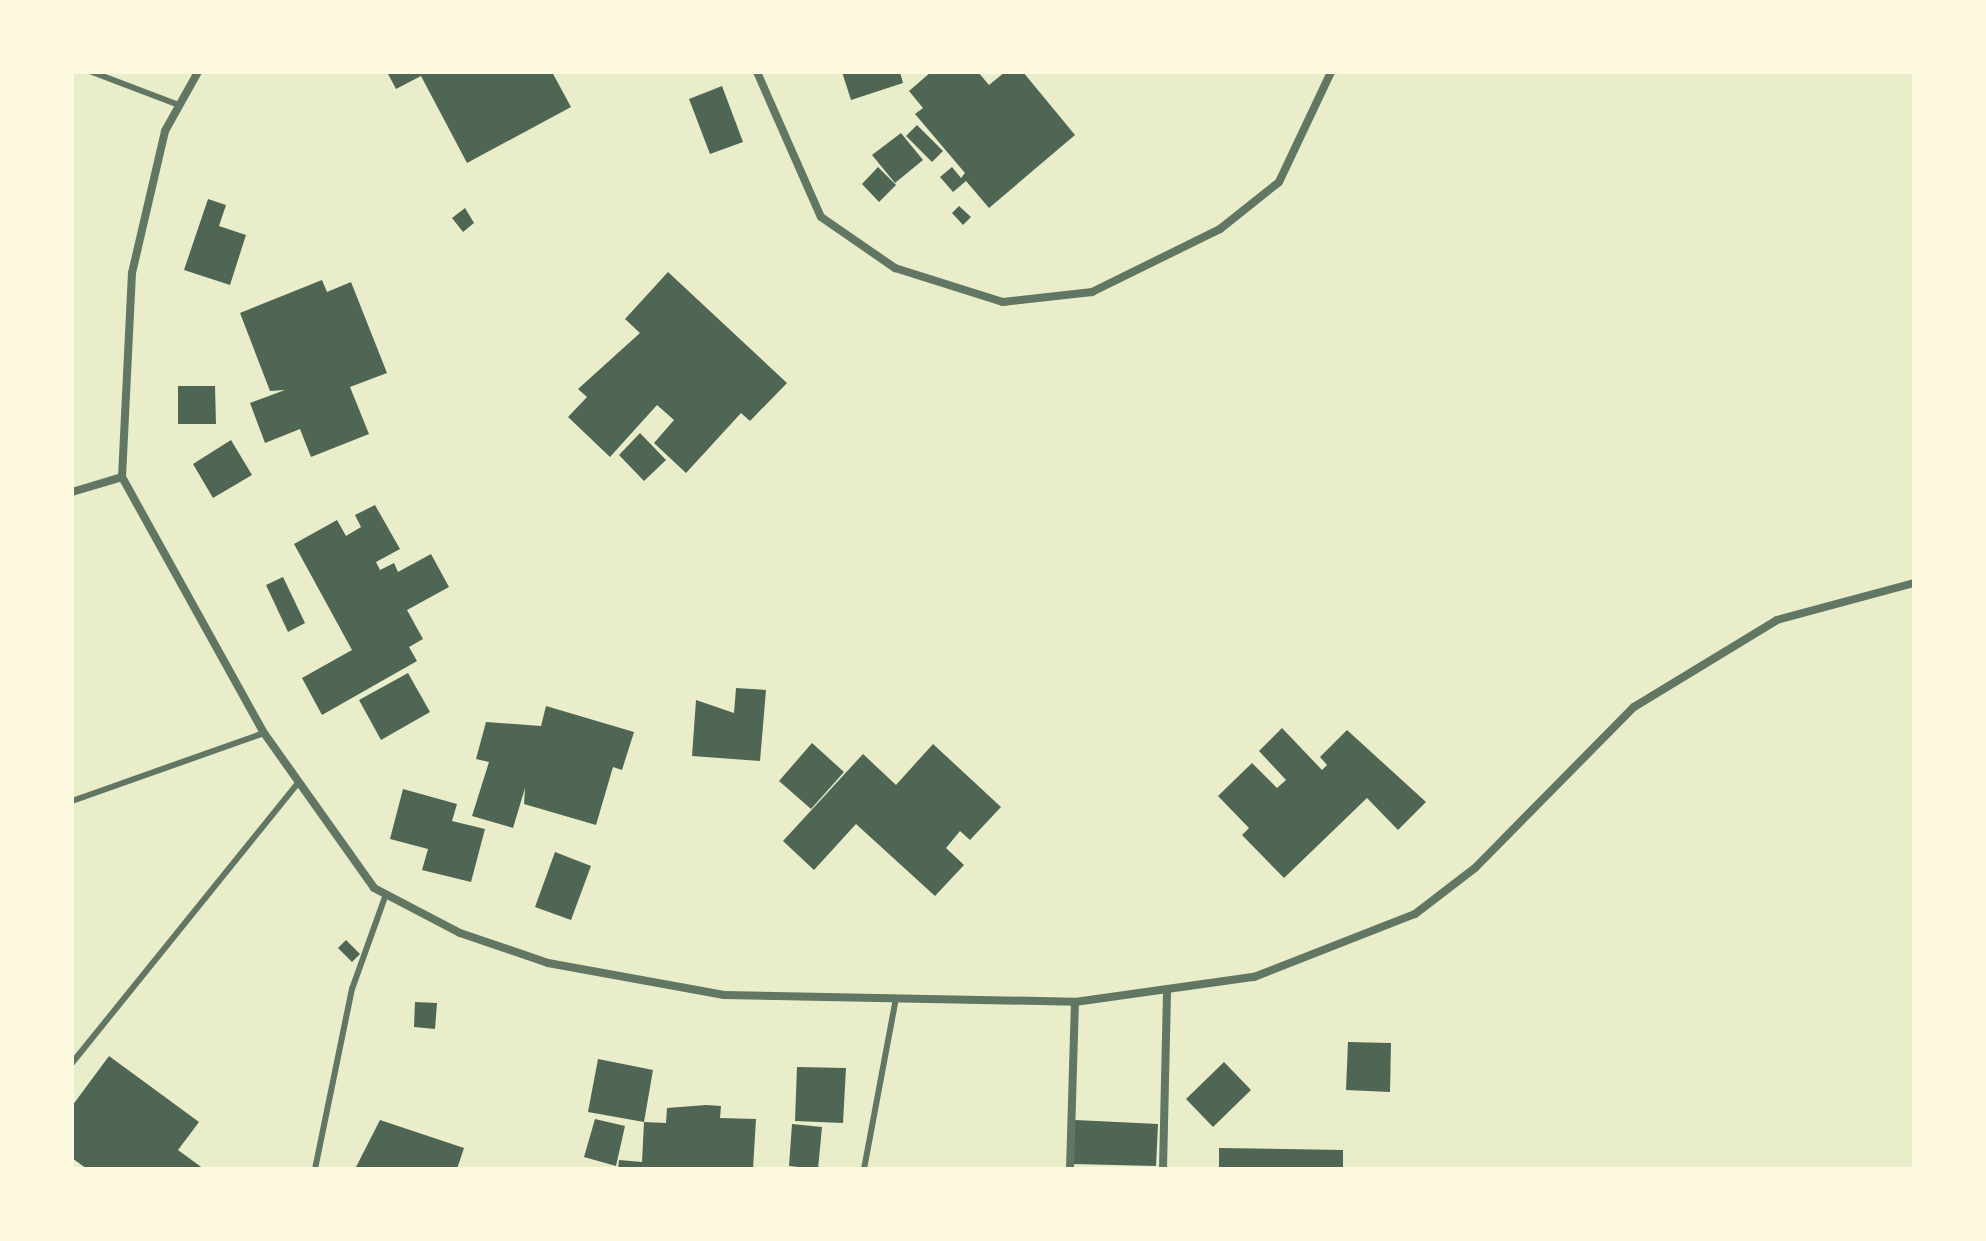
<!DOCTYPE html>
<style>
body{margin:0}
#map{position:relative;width:1986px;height:1241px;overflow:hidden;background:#e9edc9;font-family:"Work Sans",sans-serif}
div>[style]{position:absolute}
.building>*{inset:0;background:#4f6655}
.service>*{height:6px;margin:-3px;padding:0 3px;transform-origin:3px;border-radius:3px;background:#617663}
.minor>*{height:8px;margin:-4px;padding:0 4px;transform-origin:4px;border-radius:4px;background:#617663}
span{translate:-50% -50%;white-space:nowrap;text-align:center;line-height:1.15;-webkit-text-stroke:6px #fefae0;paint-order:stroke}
.frame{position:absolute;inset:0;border:74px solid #fefae0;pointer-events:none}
</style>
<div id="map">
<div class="building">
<div style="clip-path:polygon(387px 72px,552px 72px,571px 107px,467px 163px,421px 76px,396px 89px)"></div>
<div style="clip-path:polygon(842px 72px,900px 72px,903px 83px,851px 100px)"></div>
<div style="clip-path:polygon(931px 72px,978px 72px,989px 85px,1005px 72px,1023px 72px,1075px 135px,989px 208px,966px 181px,953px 192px,940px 177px,952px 167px,961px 178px,965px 173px,915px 114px,923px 108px,909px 91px)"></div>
<div style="clip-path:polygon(722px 86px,743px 142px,710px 154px,689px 99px)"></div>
<div style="clip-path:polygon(917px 125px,943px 151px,932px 162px,906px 136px)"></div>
<div style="clip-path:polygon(901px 133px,923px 160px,895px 183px,872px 155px)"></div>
<div style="clip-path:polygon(878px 167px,896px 185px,879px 202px,862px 184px)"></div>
<div style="clip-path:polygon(208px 199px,226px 205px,219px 226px,246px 235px,230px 285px,184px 270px)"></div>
<div style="clip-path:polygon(959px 206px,971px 217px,963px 225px,952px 213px)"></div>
<div style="clip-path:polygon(465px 208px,474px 223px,463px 232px,452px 218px)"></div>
<div style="clip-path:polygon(668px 272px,787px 383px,750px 421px,741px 413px,686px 473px,654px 443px,674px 420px,657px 405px,610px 457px,568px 417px,587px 397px,578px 389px,640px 333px,625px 319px)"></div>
<div style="clip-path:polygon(322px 280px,327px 292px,351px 282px,387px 373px,350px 387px,369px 434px,311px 457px,300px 429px,265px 443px,250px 403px,285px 390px,270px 391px,240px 313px)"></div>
<div style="clip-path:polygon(178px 386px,215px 386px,216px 424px,178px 424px)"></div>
<div style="clip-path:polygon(640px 433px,666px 460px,644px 481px,619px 455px)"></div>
<div style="clip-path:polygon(231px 440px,252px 475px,213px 498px,193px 464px)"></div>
<div style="clip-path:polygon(375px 505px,400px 549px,376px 562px,380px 570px,394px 563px,398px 572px,431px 554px,449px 587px,407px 610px,423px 639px,409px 647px,417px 661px,322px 715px,302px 678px,352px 650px,294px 544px,337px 520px,346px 536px,361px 527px,355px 515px)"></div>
<div style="clip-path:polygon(283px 577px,305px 623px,288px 632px,266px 585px)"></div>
<div style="clip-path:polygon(408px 673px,430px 712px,381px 740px,359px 700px)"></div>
<div style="clip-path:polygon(736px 688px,766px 690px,760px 761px,692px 756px,696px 700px,734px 713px)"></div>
<div style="clip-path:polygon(546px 706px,634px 732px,622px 770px,613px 767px,596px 825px,524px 804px,525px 788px,513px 828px,472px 816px,489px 762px,476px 759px,486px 722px,541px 726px)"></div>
<div style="clip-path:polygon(1282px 728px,1322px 770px,1327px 765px,1320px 757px,1347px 730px,1426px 802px,1398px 830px,1367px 798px,1284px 878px,1242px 835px,1249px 828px,1218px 796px,1252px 763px,1277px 788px,1286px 780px,1259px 751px)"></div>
<div style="clip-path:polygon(812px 743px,844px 772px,811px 809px,779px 781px)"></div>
<div style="clip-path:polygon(933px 744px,1001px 807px,970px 840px,960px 831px,946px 848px,964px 865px,935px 896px,856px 824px,814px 870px,783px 841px,863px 754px,896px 785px)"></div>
<div style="clip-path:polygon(403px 789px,457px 804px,452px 821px,485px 829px,471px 882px,422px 870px,428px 849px,390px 839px)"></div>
<div style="clip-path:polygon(555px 852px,591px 866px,571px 920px,535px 907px)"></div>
<div style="clip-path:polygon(346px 940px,360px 954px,352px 962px,338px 948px)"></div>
<div style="clip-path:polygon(415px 1002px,437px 1003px,435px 1029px,414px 1027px)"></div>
<div style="clip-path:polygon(1348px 1042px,1391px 1043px,1390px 1092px,1346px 1090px)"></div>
<div style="clip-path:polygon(109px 1056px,199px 1122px,178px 1150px,204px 1169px,87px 1169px,72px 1158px,72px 1106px)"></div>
<div style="clip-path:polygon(598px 1059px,653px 1070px,644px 1122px,588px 1112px)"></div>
<div style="clip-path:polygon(1224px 1062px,1251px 1090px,1213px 1127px,1186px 1099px)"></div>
<div style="clip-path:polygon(797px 1067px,846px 1068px,843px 1123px,795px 1121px)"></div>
<div style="clip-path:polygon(706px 1105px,721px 1106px,720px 1118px,756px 1119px,753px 1169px,618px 1169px,619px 1160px,642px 1162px,644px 1122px,666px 1123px,667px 1108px)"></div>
<div style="clip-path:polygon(595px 1119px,625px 1126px,616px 1166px,584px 1157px)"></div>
<div style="clip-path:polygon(380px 1120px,464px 1148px,457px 1169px,355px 1169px)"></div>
<div style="clip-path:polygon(1075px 1120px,1158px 1124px,1156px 1166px,1073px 1164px)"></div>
<div style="clip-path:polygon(792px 1124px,822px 1127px,818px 1169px,789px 1166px)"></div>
<div style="clip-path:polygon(1219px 1148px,1343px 1150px,1343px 1169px,1219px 1169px)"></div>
</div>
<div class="service">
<div style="left:92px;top:72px;width:93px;rotate:20.8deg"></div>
<div style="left:72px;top:801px;width:204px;rotate:-19.5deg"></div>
<div style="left:72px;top:1063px;width:361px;rotate:-51.1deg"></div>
<div style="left:315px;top:1169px;width:184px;rotate:-78.4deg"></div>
<div style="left:352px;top:989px;width:101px;rotate:-70.3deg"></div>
<div style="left:864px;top:1169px;width:174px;rotate:-79.4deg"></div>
</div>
<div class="minor">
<div style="left:757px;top:72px;width:158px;rotate:66.2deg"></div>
<div style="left:821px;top:217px;width:90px;rotate:34.6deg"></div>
<div style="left:895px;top:268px;width:113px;rotate:17.5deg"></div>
<div style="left:1003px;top:302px;width:90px;rotate:-6.4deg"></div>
<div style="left:1092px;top:292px;width:143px;rotate:-26.2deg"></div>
<div style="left:1220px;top:229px;width:75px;rotate:-38.5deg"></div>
<div style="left:1279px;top:182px;width:122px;rotate:-64.7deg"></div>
<div style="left:122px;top:477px;width:204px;rotate:-87.2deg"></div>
<div style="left:132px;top:273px;width:146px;rotate:-76.9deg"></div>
<div style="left:165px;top:131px;width:68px;rotate:-60.8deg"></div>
<div style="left:72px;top:492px;width:52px;rotate:-16.7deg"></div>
<div style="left:122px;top:477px;width:293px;rotate:61deg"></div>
<div style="left:264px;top:733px;width:190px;rotate:54.6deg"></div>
<div style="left:374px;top:888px;width:97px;rotate:27.6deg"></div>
<div style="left:460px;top:933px;width:93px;rotate:18.8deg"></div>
<div style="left:548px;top:963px;width:179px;rotate:10.3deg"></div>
<div style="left:724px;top:995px;width:351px;rotate:1.1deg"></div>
<div style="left:1075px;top:1002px;width:181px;rotate:-8deg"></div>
<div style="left:1254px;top:977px;width:173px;rotate:-21.4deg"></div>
<div style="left:1415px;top:914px;width:76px;rotate:-37.5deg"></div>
<div style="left:1475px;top:868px;width:226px;rotate:-45.4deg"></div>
<div style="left:1634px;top:707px;width:167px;rotate:-31.3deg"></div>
<div style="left:1777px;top:620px;width:142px;rotate:-15.1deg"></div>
<div style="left:1070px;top:1169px;width:167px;rotate:-88.3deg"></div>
<div style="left:1163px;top:1169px;width:179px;rotate:-88.7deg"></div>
</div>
<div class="frame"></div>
</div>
